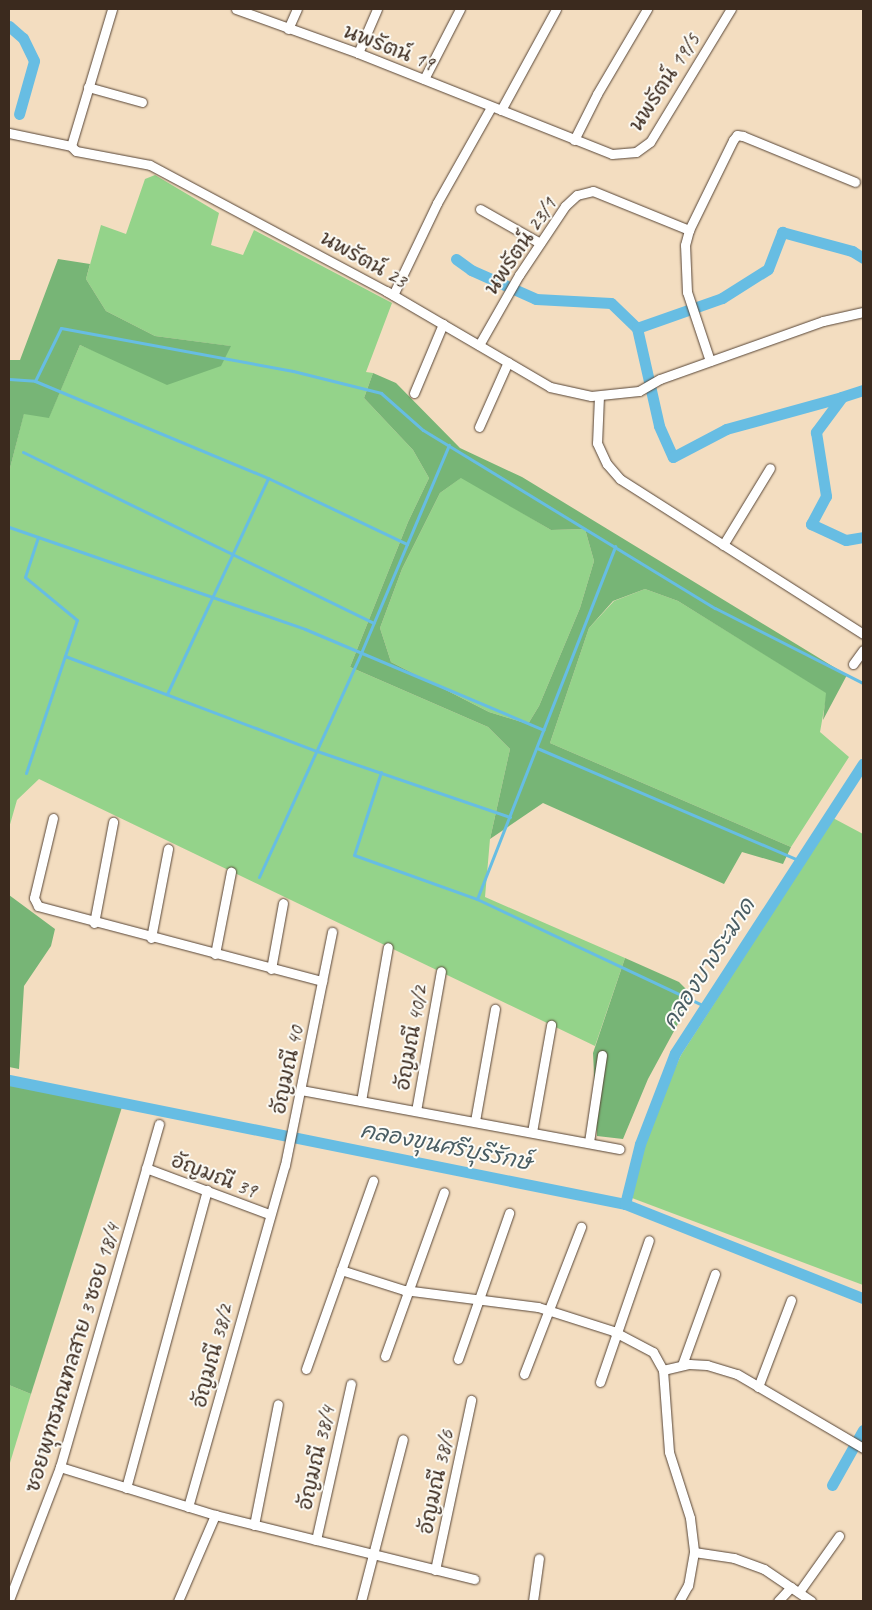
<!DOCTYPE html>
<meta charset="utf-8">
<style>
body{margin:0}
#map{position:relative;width:872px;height:1610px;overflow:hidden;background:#f3ddc0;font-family:Caveat,"Playpen Sans Thai",sans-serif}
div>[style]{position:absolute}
.green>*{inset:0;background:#94d38a}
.forest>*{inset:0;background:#77b576}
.stream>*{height:3px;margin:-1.5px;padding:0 1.5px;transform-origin:1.5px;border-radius:1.5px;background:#67bde3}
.canal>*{height:11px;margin:-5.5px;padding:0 5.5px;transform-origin:5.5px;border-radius:5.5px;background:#67bde3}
.roads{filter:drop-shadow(0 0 1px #574536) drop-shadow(0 0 1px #574536)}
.street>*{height:9px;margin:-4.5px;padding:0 4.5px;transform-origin:4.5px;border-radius:4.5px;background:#fff}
span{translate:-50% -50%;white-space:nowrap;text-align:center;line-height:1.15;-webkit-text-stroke:4px #fdfcf7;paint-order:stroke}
.street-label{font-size:21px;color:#3b2a1e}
.water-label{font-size:22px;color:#4a5d63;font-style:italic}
.frame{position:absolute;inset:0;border:10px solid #3b2a1e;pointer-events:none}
</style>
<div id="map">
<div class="green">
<div style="clip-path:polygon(155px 175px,219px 213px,211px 245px,243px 255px,254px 230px,392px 303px,366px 372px,373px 373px,364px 398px,413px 450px,429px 478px,408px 522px,350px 667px,488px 727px,510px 749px,490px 839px,485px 897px,625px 958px,595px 1046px,39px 779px,17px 800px,9px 828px,9px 472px,24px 413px,49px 417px,80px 345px,104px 355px,230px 346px,155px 336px,106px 311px,86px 279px,101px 225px,126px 234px,145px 179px)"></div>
<div style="clip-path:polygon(462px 477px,551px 530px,585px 529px,594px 561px,580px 608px,539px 706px,528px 724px,489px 712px,391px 662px,380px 628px,402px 569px,440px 493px)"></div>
<div style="clip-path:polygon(645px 589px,678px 601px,827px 693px,820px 732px,849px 757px,791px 847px,550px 743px,589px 628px,614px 601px)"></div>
<div style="clip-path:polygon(833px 818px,863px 834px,863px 1285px,624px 1195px,652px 1119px,681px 1055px)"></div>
<div style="clip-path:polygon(9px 1385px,31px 1394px,9px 1466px)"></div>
</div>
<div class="forest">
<div style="clip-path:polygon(58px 259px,90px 264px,86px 279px,106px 311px,155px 336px,231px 346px,221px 366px,167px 385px,80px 345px,49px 418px,24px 414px,9px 472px,9px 360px,20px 360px)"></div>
<div style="clip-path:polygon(evenodd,373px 373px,396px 383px,460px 448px,522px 477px,847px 675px,823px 720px,826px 693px,678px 601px,645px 589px,613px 601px,589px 628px,550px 743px,791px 847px,783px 864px,742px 852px,724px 884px,543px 803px,490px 839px,510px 749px,488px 727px,350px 667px,408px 522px,429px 478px,413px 450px,364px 398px,373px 373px,461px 478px,551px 530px,585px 529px,594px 561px,580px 608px,539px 706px,528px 724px,489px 712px,391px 662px,380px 628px,402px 569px,440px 493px,461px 478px)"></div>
<div style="clip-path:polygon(9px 895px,55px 929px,51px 946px,24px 986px,19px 1069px,9px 1067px)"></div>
<div style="clip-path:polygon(625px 958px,679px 982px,693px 996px,648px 1079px,623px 1139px,597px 1136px,593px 1053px)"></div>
<div style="clip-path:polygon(9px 1083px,122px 1107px,31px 1394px,9px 1385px)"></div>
</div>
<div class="stream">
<div style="left:9px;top:379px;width:26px;rotate:4deg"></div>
<div style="left:35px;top:381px;width:59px;rotate:-63.9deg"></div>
<div style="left:61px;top:328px;width:236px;rotate:10.5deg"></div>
<div style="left:293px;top:371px;width:91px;rotate:14deg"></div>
<div style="left:381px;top:393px;width:56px;rotate:41.4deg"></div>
<div style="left:423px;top:430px;width:342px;rotate:31.4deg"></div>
<div style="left:715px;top:608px;width:166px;rotate:26.9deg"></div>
<div style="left:35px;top:381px;width:252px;rotate:22.6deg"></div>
<div style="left:23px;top:452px;width:390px;rotate:26deg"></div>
<div style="left:9px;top:527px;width:313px;rotate:19deg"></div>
<div style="left:305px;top:629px;width:259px;rotate:22.9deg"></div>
<div style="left:65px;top:656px;width:269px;rotate:20.7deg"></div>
<div style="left:317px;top:751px;width:204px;rotate:18.9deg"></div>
<div style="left:167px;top:694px;width:238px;rotate:-64.9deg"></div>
<div style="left:268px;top:478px;width:154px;rotate:25.4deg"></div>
<div style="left:537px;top:748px;width:287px;rotate:23.2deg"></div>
<div style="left:381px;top:772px;width:87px;rotate:108deg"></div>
<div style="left:354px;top:855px;width:131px;rotate:19.7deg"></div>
<div style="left:477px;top:899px;width:254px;rotate:25.2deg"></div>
<div style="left:26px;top:773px;width:161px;rotate:-71.6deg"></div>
<div style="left:77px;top:620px;width:67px;rotate:-140.4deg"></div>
<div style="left:25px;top:577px;width:42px;rotate:-72deg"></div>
<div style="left:259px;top:877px;width:246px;rotate:-65.5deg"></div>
<div style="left:361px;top:653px;width:226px;rotate:-67.1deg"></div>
<div style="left:477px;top:899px;width:379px;rotate:-68.6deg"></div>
</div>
<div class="canal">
<div style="left:9px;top:26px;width:18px;rotate:41deg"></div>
<div style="left:23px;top:38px;width:25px;rotate:64deg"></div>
<div style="left:34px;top:61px;width:55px;rotate:105.8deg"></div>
<div style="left:456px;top:259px;width:19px;rotate:36deg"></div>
<div style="left:471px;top:270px;width:71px;rotate:24deg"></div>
<div style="left:536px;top:299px;width:75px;rotate:3.1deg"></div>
<div style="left:611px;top:303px;width:36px;rotate:44deg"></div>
<div style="left:637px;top:328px;width:100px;rotate:77.3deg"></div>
<div style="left:659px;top:426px;width:34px;rotate:66deg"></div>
<div style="left:673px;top:457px;width:60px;rotate:-27.8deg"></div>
<div style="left:726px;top:429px;width:120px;rotate:-15.4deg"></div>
<div style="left:637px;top:328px;width:90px;rotate:-19.4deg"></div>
<div style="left:722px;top:298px;width:54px;rotate:-32.2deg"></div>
<div style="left:768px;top:269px;width:40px;rotate:-69deg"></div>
<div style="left:782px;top:232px;width:73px;rotate:15.2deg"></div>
<div style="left:852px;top:251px;width:13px;rotate:32deg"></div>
<div style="left:863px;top:390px;width:22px;rotate:162deg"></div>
<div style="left:842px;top:397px;width:44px;rotate:126.6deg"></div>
<div style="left:816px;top:432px;width:65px;rotate:81.1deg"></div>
<div style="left:826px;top:496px;width:32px;rotate:118deg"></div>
<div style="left:811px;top:524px;width:38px;rotate:25deg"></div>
<div style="left:846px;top:540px;width:17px;rotate:-10deg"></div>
<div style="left:9px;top:1080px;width:628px;rotate:11.38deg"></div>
<div style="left:625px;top:1204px;width:256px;rotate:21.6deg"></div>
<div style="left:625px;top:1204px;width:62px;rotate:-76deg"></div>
<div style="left:640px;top:1144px;width:97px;rotate:-69deg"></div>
<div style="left:675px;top:1053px;width:345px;rotate:-57deg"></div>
<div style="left:832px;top:1485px;width:63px;rotate:-60.6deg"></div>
</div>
<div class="roads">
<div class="street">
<div style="left:236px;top:9px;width:130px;rotate:19.8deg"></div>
<div style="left:358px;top:53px;width:273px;rotate:21.7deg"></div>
<div style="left:612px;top:154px;width:24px;rotate:-5deg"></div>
<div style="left:636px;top:152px;width:17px;rotate:-36deg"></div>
<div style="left:650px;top:142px;width:156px;rotate:-58.7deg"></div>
<div style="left:288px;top:29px;width:22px;rotate:-66deg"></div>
<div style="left:358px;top:53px;width:48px;rotate:-66.6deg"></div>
<div style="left:424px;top:79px;width:79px;rotate:-62.8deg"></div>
<div style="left:88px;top:87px;width:56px;rotate:15.5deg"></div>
<div style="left:501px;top:110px;width:115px;rotate:-61.4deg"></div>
<div style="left:9px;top:133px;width:63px;rotate:11.8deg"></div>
<div style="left:71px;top:146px;width:7px;rotate:45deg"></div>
<div style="left:76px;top:151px;width:75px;rotate:10.7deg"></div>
<div style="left:150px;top:165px;width:268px;rotate:28.1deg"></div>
<div style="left:386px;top:291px;width:190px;rotate:30.3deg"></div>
<div style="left:550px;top:387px;width:42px;rotate:12.4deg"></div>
<div style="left:591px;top:396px;width:48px;rotate:-5.9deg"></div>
<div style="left:639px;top:391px;width:24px;rotate:-30deg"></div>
<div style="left:660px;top:379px;width:173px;rotate:-19.6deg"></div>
<div style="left:823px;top:321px;width:41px;rotate:-12.7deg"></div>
<div style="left:574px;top:140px;width:51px;rotate:-63.4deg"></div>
<div style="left:597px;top:94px;width:99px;rotate:-59.5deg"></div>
<div style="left:71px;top:146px;width:143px;rotate:-73.3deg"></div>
<div style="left:480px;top:209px;width:69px;rotate:29.5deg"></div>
<div style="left:393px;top:295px;width:102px;rotate:-64.4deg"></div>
<div style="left:437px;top:203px;width:110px;rotate:-60.6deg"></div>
<div style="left:479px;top:345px;width:81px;rotate:-60.3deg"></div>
<div style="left:519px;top:275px;width:83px;rotate:-56.3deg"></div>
<div style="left:565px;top:206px;width:16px;rotate:-43deg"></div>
<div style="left:577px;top:195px;width:16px;rotate:-14deg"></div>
<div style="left:593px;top:191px;width:104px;rotate:22.1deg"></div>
<div style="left:710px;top:361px;width:73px;rotate:-108.4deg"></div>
<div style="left:687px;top:292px;width:47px;rotate:-92.4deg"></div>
<div style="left:685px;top:245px;width:16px;rotate:-75deg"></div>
<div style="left:689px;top:230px;width:100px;rotate:-63.9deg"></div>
<div style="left:733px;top:140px;width:6px;rotate:-51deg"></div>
<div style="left:737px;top:135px;width:6px;rotate:9deg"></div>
<div style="left:743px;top:136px;width:121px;rotate:22.3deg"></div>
<div style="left:414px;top:393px;width:75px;rotate:-67.2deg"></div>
<div style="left:599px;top:396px;width:47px;rotate:92.4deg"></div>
<div style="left:597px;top:443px;width:23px;rotate:65deg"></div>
<div style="left:607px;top:464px;width:20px;rotate:49deg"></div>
<div style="left:620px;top:479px;width:288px;rotate:32.5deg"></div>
<div style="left:479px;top:427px;width:71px;rotate:-66deg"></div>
<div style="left:723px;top:545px;width:90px;rotate:-58.6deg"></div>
<div style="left:853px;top:664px;width:17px;rotate:-54deg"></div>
<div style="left:53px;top:818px;width:82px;rotate:103.4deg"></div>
<div style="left:34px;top:898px;width:9px;rotate:63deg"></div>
<div style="left:38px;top:906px;width:294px;rotate:14.8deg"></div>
<div style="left:94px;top:923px;width:103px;rotate:-79.3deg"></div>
<div style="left:151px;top:938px;width:91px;rotate:-79.2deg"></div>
<div style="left:215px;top:954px;width:84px;rotate:-79deg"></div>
<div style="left:271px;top:969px;width:67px;rotate:-79.7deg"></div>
<div style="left:301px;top:1090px;width:324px;rotate:10.5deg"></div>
<div style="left:361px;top:1101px;width:156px;rotate:-80.1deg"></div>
<div style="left:416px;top:1111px;width:142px;rotate:-79.9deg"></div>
<div style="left:475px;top:1121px;width:114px;rotate:-79.9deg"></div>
<div style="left:532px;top:1132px;width:109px;rotate:-79.9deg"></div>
<div style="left:589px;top:1142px;width:88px;rotate:-81.5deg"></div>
<div style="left:146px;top:1168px;width:131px;rotate:20.5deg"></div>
<div style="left:341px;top:1270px;width:66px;rotate:17.6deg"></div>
<div style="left:404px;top:1290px;width:135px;rotate:7.2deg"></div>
<div style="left:538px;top:1307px;width:79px;rotate:17.7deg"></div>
<div style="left:613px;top:1331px;width:45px;rotate:27.7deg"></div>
<div style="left:653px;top:1352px;width:21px;rotate:61deg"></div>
<div style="left:663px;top:1370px;width:82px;rotate:85.8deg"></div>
<div style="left:669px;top:1452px;width:69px;rotate:72.3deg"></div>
<div style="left:690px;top:1518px;width:34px;rotate:83deg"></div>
<div style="left:694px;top:1552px;width:34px;rotate:100deg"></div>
<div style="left:688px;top:1585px;width:18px;rotate:119deg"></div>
<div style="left:385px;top:1356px;width:174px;rotate:-70.2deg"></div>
<div style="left:458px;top:1359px;width:155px;rotate:-70.7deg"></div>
<div style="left:682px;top:1365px;width:97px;rotate:-70.1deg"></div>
<div style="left:306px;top:1369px;width:200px;rotate:-70.4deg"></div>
<div style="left:663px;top:1370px;width:27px;rotate:-13deg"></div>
<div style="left:689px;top:1364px;width:18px;rotate:3deg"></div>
<div style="left:707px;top:1365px;width:31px;rotate:17deg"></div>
<div style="left:737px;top:1374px;width:146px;rotate:30.4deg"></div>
<div style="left:524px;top:1374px;width:158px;rotate:-68.8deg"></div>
<div style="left:600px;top:1382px;width:150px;rotate:-71deg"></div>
<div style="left:758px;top:1387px;width:93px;rotate:-69.2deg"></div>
<div style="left:60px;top:1467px;width:162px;rotate:17.2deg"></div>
<div style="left:215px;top:1515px;width:267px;rotate:13.9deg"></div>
<div style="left:126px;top:1488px;width:309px;rotate:-74.8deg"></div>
<div style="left:188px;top:1507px;width:355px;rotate:-74.2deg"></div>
<div style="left:285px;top:1165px;width:238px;rotate:-78.6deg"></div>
<div style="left:254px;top:1525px;width:123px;rotate:-78.8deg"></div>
<div style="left:316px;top:1540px;width:160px;rotate:-77.4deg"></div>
<div style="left:694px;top:1552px;width:40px;rotate:8.5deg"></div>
<div style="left:734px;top:1558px;width:32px;rotate:20deg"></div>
<div style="left:764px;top:1569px;width:57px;rotate:34.2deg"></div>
<div style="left:435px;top:1570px;width:174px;rotate:-78deg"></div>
<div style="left:799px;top:1592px;width:69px;rotate:-54.5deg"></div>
<div style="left:9px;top:1600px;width:142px;rotate:-69deg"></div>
<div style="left:60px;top:1467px;width:357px;rotate:-73.9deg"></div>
<div style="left:178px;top:1601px;width:94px;rotate:-66.7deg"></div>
<div style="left:361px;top:1601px;width:167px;rotate:-75.5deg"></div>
<div style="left:533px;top:1601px;width:43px;rotate:-82.1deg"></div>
<div style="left:778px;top:1601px;width:19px;rotate:-47deg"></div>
</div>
</div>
<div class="street-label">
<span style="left:389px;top:47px;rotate:21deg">นพรัตน์ 19</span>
<span style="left:664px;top:82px;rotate:-57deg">นพรัตน์ 19/5</span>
<span style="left:520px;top:246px;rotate:-56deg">นพรัตน์ 23/1</span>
<span style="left:364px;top:259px;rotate:29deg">นพรัตน์ 23</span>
<span style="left:411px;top:1038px;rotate:-80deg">อัญมณี 40/2</span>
<span style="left:287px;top:1070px;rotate:-78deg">อัญมณี 40</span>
<span style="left:214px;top:1175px;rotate:21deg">อัญมณี 39</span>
<span style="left:212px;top:1356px;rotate:-75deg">อัญมณี 38/2</span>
<span style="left:72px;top:1358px;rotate:-73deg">ซอยพุทธมณฑลสาย 3 ซอย 18/4</span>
<span style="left:316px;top:1458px;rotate:-77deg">อัญมณี 38/4</span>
<span style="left:436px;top:1482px;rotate:-78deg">อัญมณี 38/6</span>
</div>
<div class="water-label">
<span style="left:709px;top:964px;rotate:-57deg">คลองบางระมาด</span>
<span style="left:446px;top:1147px;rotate:11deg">คลองขุนศรีบุรีรักษ์</span>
</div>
<div class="frame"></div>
</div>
